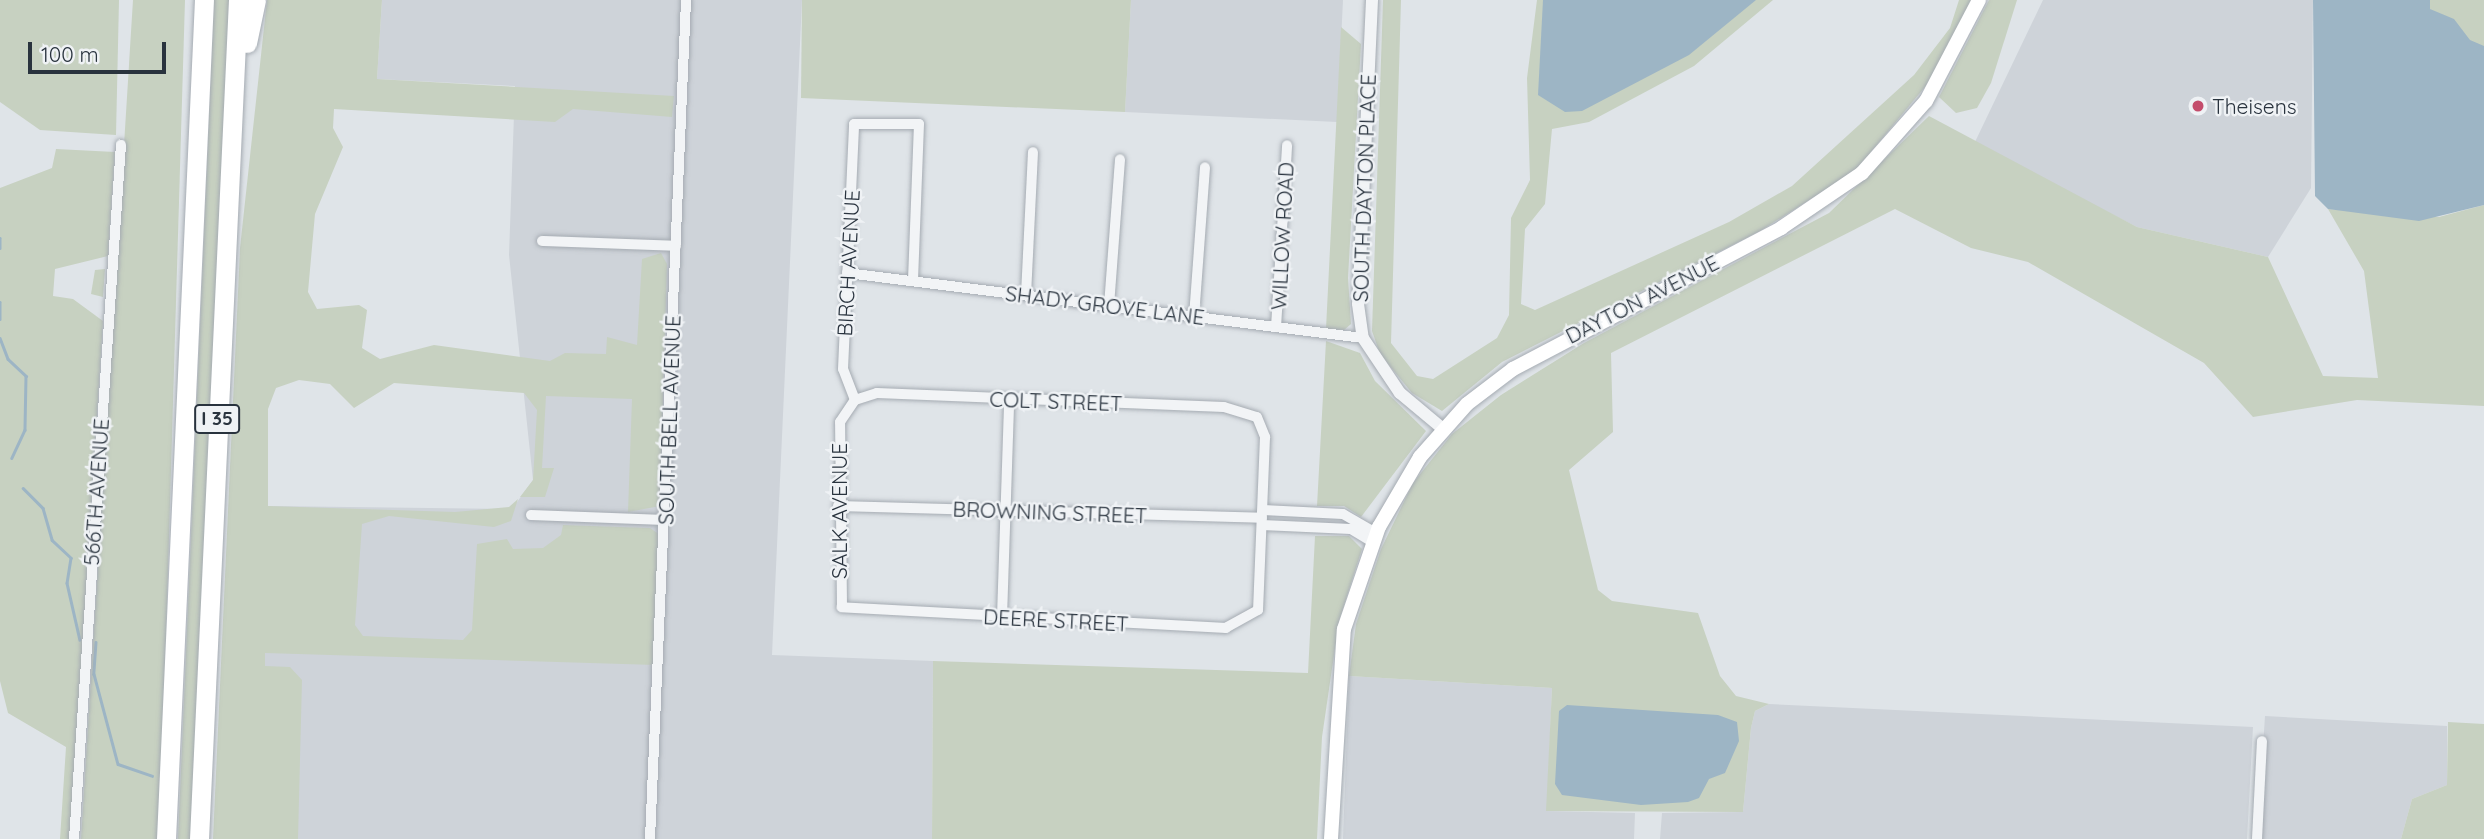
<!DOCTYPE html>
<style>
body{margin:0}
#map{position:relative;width:2484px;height:839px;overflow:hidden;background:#dfe4e8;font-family:Quicksand,sans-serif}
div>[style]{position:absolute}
.built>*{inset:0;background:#ced3d9}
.green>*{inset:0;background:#c7d1c1}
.water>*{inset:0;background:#9db5c5}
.stream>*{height:2.5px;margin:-1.25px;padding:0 1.25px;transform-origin:1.25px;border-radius:1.25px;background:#9db5c5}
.roads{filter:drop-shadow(0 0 2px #a5abb2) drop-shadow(0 0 2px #a5abb2)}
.minor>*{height:10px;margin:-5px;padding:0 5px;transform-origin:5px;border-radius:5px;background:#f2f4f6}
.tertiary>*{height:12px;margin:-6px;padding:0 6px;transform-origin:6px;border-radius:6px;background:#f2f4f6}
.secondary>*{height:14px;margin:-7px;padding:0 7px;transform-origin:7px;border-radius:7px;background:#fff}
.motorway>*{height:19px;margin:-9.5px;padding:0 9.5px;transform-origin:9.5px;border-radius:9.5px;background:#fff}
.dots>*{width:19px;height:19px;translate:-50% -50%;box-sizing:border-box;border:4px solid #eff2f5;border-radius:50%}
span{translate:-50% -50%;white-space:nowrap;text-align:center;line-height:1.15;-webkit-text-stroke:5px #eff2f5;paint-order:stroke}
.shield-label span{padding:2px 5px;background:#eff2f5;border:2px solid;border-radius:5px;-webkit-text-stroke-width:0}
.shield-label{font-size:19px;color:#29333e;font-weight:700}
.poi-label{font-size:21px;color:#29333e}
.left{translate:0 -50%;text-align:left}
.street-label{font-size:21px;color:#29333e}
.scale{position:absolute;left:28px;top:42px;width:138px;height:32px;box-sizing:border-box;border:4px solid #29333e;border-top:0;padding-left:9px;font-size:21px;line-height:24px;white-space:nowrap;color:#29333e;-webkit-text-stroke:5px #eff2f5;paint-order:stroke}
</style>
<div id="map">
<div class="built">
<div style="clip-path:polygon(382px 0,802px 0,772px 655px,933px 661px,932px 839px,253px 839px,268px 506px,512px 509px,533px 480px,509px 255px,515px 86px,377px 79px)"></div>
<div style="clip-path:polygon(1131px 0,1343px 0,1337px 122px,1125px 112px)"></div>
<div style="clip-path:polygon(2043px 0,2313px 0,2311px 188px,2268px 257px,2137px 227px,1974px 144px)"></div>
<div style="clip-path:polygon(1349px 676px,1552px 688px,1547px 811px,1635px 813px,1634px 839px,1343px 839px)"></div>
<div style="clip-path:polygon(1769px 704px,2253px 727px,2247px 839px,1660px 839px,1662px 813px,1743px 812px,1751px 728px,1755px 711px)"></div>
<div style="clip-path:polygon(2265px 716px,2447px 726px,2447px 785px,2412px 799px,2401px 839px,2257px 839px)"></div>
</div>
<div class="green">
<div style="clip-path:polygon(0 0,119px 0,116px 135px,40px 130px,0 102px)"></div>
<div style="clip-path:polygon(133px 0,185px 0,160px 839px,81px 839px)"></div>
<div style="clip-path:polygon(214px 0,231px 0,194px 839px,178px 839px)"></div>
<div style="clip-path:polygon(267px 0,382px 0,377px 79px,674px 96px,672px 117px,573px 109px,555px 122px,334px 109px,333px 128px,343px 147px,315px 214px,308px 292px,317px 309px,359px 305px,367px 310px,362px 348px,380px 359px,434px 345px,550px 361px,565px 353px,606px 354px,607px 337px,637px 345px,642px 259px,661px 253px,667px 264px,660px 506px,628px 512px,632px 399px,546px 396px,542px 468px,554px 468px,545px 497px,520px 497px,533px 480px,537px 410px,524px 393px,394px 383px,354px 408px,330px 384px,299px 380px,276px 388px,268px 409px,268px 506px,455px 512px,509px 507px,518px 499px,511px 521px,494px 527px,389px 516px,362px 524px,355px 625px,363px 636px,463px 640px,472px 630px,477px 544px,507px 539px,513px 549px,543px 548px,561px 535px,563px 525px,650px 528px,660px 535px,656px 665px,265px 653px,265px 666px,290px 667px,302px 680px,298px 839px,213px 839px,240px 248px)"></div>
<div style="clip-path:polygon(802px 0,1131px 0,1125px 112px,801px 98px)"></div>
<div style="clip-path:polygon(1383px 0,1401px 0,1391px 343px,1417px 376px,1433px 379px,1497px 338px,1509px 315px,1511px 218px,1530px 180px,1527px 78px,1537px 0,1773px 0,1694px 66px,1589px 122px,1552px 129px,1545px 204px,1525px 229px,1521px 304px,1535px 310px,1729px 222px,1792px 186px,1914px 75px,1950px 28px,1959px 0,1971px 0,1939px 70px,1855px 171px,1760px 231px,1502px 362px,1442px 411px,1412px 393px,1380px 354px,1372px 331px)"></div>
<div style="clip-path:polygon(1989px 0,2017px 0,1991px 83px,1977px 108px,1956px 113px,1939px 97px)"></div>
<div style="clip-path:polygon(2430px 0,2484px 0,2484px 88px,2430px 9px)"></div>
<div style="clip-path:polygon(1341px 27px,1361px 44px,1348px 278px,1351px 324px,1344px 330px,1326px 329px)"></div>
<div style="clip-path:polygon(1929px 116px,2137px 227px,2268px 257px,2323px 376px,2378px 378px,2364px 271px,2328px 209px,2439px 217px,2484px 205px,2484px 406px,2357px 400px,2253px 417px,2204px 363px,2028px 262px,1971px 248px,1895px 209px,1611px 353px,1613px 432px,1569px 470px,1598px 590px,1612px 601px,1698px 613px,1720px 676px,1736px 696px,1769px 704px,1755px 711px,1751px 728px,1743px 812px,1546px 811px,1552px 688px,1349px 676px,1356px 624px,1381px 549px,1413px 483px,1452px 434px,1501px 395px,1584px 343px,1829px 213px)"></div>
<div style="clip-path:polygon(56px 149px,115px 152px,108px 256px,55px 269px,53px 296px,73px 299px,103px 321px,70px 839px,60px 839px,66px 747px,8px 713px,0 681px,0 188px,52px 168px)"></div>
<div style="clip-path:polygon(105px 269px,103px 297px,91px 294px,95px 270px)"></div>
<div style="clip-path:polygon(1326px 341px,1360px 353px,1375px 381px,1426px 431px,1361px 517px,1344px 506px,1317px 506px)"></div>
<div style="clip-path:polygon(1315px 536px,1349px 536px,1362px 549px,1339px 621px,1322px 737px,1317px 839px,932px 839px,933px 661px,1308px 673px)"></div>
<div style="clip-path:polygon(2448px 722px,2484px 724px,2484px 839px,2401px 839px,2412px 799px,2447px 785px)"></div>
</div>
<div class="water">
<div style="clip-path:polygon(1543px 0,1756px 0,1689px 55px,1582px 111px,1565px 112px,1538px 95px)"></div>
<div style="clip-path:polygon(2313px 0,2430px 0,2430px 9px,2454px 19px,2470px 40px,2484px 46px,2484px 205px,2419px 221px,2328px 209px,2315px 196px)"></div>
<div style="clip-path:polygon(1567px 705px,1718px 715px,1737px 722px,1739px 741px,1725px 773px,1709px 779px,1699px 798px,1688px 802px,1641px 805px,1562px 795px,1555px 784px,1559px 711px)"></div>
</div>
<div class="stream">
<div style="left:0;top:238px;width:10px;rotate:90deg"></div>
<div style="left:0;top:302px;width:17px;rotate:90deg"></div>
<div style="left:0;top:338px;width:22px;rotate:69deg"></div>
<div style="left:8px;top:359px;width:25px;rotate:43deg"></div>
<div style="left:26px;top:376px;width:54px;rotate:91.1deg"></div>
<div style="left:25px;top:430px;width:31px;rotate:115deg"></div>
<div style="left:23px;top:488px;width:28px;rotate:45deg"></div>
<div style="left:43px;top:508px;width:33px;rotate:74deg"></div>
<div style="left:52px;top:540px;width:26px;rotate:43deg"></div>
<div style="left:71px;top:558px;width:25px;rotate:99deg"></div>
<div style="left:67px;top:583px;width:58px;rotate:77.2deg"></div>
<div style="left:96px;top:642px;width:32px;rotate:94deg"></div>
<div style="left:94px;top:674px;width:93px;rotate:75.1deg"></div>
<div style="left:118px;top:764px;width:36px;rotate:19deg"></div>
</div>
<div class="roads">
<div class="minor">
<div style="left:542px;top:241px;width:134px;rotate:2.1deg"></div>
<div style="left:847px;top:273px;width:520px;rotate:7.18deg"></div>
<div style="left:1026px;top:295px;width:143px;rotate:-87.2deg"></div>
<div style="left:1109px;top:306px;width:147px;rotate:-85.7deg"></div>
<div style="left:1194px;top:317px;width:150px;rotate:-85.8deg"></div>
<div style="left:1276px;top:327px;width:182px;rotate:-86.5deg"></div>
<div style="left:877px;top:393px;width:347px;rotate:2.3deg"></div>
<div style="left:1224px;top:407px;width:34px;rotate:17deg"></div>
<div style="left:1257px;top:417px;width:22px;rotate:68deg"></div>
<div style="left:1265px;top:437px;width:173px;rotate:92.3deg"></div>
<div style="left:1258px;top:610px;width:37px;rotate:151deg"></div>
<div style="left:1226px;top:628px;width:385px;rotate:-176.9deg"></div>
<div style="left:842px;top:607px;width:185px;rotate:-90.6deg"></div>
<div style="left:840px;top:422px;width:27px;rotate:-56deg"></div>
<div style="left:855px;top:400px;width:23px;rotate:-18deg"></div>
<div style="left:855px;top:400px;width:33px;rotate:-111deg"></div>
<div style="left:843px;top:369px;width:245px;rotate:-87.4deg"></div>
<div style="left:854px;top:124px;width:65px"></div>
<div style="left:919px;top:124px;width:157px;rotate:92.2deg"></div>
<div style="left:838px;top:506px;width:424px;rotate:1.6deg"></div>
<div style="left:1263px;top:510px;width:80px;rotate:2.9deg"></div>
<div style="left:1343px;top:514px;width:38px;rotate:30deg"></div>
<div style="left:531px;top:515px;width:134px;rotate:2.1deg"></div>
<div style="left:1262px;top:525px;width:89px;rotate:2.6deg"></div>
<div style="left:1351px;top:529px;width:26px;rotate:31deg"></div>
<div style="left:1002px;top:617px;width:216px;rotate:-88.1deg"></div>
<div style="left:74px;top:839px;width:696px;rotate:-86.13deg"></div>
<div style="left:650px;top:839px;width:840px;rotate:-87.54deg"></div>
<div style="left:2257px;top:839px;width:98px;rotate:-87.1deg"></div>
</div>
<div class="tertiary">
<div style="left:1372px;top:0;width:304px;rotate:92.6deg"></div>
<div style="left:1358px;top:304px;width:34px;rotate:82deg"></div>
<div style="left:1363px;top:338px;width:66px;rotate:56.1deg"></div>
<div style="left:1400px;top:393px;width:56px;rotate:39.9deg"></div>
</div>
<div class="secondary">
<div style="left:1331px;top:839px;width:210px;rotate:-86.5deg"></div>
<div style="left:1344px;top:629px;width:108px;rotate:-71.1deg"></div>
<div style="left:1379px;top:527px;width:81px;rotate:-59.6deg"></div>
<div style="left:1420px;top:457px;width:71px;rotate:-48.4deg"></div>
<div style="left:1467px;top:404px;width:58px;rotate:-37.3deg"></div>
<div style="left:1513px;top:369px;width:303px;rotate:-27.7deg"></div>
<div style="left:1781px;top:228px;width:98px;rotate:-34.2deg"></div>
<div style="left:1862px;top:173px;width:96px;rotate:-48.4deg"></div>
<div style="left:1926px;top:101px;width:114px;rotate:-62.3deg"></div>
</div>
<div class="motorway">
<div style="left:247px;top:43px;width:44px;rotate:-78.2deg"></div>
<div style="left:166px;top:839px;width:840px;rotate:-87.41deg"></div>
<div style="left:199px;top:839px;width:840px;rotate:-87.34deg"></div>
</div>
</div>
<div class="dots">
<div style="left:2198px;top:106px;background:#c44d6c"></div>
</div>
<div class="shield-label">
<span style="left:217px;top:419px">I 35</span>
</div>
<div class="poi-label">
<span class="left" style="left:2212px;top:106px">Theisens</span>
</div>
<div class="street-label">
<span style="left:1364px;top:188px;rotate:-88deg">SOUTH DAYTON PLACE</span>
<span style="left:1282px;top:236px;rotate:-87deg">WILLOW ROAD</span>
<span style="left:848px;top:263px;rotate:-87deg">BIRCH AVENUE</span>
<span style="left:1642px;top:299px;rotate:-27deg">DAYTON AVENUE</span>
<span style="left:1105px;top:305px;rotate:7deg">SHADY GROVE LANE</span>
<span style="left:1056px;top:401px;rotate:2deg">COLT STREET</span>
<span style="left:669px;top:420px;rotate:-88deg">SOUTH BELL AVENUE</span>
<span style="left:96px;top:492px;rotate:-86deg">566TH AVENUE</span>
<span style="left:839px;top:511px;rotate:-90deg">SALK AVENUE</span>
<span style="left:1050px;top:512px;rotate:2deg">BROWNING STREET</span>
<span style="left:1056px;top:620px;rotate:3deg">DEERE STREET</span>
</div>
<div class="scale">100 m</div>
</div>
